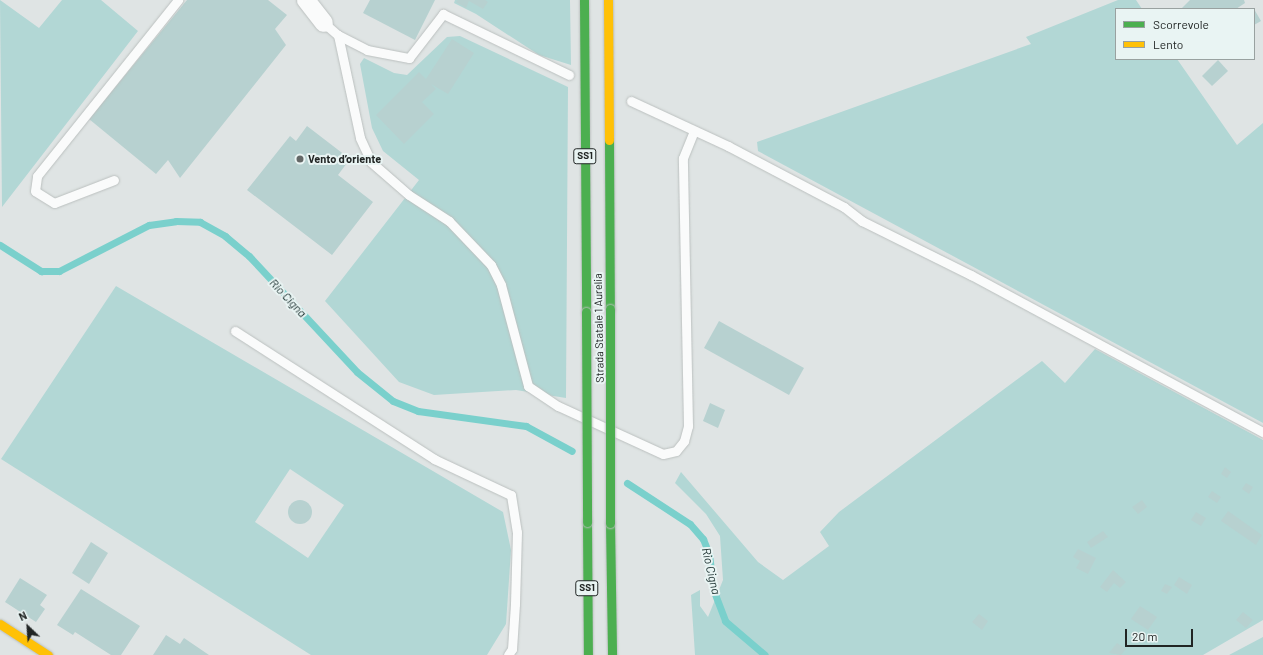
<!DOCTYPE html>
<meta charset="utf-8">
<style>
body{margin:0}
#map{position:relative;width:1263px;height:655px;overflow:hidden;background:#dfe4e4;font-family:Barlow,sans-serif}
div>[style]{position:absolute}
.green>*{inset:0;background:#b2d7d5}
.stream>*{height:7px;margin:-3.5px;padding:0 3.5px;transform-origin:3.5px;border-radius:3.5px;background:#7ad0cc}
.building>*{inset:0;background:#b7d1d0}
.round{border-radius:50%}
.roads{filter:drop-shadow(0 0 1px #bbc0bf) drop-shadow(0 0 1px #bbc0bf)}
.lane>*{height:9px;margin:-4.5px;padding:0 4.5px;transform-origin:4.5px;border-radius:4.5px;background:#fafbfb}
.street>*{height:18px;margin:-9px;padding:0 9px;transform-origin:9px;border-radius:9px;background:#fafbfb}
.fast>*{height:9px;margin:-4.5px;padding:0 4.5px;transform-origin:4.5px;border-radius:4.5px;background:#4caf50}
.slow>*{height:9px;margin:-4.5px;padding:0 4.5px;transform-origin:4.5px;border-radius:4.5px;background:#ffc107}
.bridges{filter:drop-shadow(0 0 1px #bbc0bf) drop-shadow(0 0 1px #bbc0bf)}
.fast-bridge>*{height:9px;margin:-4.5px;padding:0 4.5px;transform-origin:4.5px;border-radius:4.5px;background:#4caf50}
.dots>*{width:11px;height:11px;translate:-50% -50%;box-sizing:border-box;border:2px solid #e9f4f3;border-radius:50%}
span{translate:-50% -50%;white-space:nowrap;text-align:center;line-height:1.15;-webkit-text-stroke:4px #e9f4f3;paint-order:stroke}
.shield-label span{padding:1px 3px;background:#e9f4f3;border:1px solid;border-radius:3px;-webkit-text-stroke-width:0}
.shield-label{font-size:10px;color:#212524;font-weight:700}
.poi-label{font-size:11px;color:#212524;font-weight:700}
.left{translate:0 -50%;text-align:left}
.street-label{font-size:11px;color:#212524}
.water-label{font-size:12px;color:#1a2f2e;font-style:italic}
.legend{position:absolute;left:1115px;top:8px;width:140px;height:52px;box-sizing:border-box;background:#e9f4f3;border:1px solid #99a1a0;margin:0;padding:5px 7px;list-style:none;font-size:12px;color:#212524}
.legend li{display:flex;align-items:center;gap:8px;height:20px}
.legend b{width:20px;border:1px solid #99a1a0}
.north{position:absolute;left:8px;top:607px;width:40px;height:40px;-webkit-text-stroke:3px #e9f4f3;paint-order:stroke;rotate:335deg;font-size:11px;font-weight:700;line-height:16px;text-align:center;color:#212524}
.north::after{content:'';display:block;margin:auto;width:14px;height:18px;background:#212524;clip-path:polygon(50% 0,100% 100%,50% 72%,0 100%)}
.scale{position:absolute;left:1125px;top:629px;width:68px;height:18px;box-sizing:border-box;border:2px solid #212524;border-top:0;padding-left:5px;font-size:12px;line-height:14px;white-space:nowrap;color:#212524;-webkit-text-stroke:3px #e9f4f3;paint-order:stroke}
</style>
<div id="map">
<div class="green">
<div style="clip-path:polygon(0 0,39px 28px,62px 0,101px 0,138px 31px,2px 207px)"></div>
<div style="clip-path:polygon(455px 0,570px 0,571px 65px,539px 55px,476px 14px,454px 3px)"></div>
<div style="clip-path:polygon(1118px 0,1136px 0,1142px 9px,1116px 9px,1116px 59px,1177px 59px,1237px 145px,1263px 123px,1263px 423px,758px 151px,757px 142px,1031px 44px,1026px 37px)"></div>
<div style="clip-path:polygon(460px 36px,568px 87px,566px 398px,516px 390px,434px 395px,399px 382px,325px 301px,419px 180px,383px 151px,372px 128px,360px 64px,364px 58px,394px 73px,407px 75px,447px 37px)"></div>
<div style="clip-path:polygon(evenodd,116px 286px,503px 512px,511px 550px,506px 624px,487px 655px,311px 655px,1px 459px,116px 286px,290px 469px,344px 505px,308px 558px,255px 522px,290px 469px)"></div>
<div style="clip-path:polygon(1095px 349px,1263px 440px,1263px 620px,1203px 655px,695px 655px,691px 595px,700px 590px,700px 606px,708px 617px,723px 580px,720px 536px,706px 514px,675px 483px,681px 472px,758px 562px,783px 580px,829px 546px,820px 532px,839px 512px,1042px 361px,1065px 383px)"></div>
<div style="clip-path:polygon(1263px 637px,1263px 655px,1229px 655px)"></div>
</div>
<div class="stream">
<div style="left:0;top:245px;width:49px;rotate:32.4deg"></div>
<div style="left:41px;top:271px;width:18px"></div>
<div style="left:59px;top:271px;width:101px;rotate:-27.1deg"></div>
<div style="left:149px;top:225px;width:27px;rotate:-8deg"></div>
<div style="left:176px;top:221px;width:24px;rotate:2deg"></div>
<div style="left:200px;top:222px;width:29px;rotate:29deg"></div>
<div style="left:225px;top:236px;width:31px;rotate:40deg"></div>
<div style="left:249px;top:256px;width:158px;rotate:47deg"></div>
<div style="left:357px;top:372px;width:46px;rotate:38.9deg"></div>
<div style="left:393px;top:401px;width:27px;rotate:22deg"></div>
<div style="left:418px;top:411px;width:109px;rotate:7.9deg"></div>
<div style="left:526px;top:426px;width:52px;rotate:28.5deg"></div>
<div style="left:627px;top:483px;width:75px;rotate:33.1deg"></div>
<div style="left:690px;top:524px;width:20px;rotate:49deg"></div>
<div style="left:703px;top:539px;width:16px;rotate:68deg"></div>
<div style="left:709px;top:554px;width:35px;rotate:83deg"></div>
<div style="left:713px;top:589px;width:34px;rotate:69deg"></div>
<div style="left:725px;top:621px;width:52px;rotate:40.4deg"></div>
</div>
<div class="building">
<div style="clip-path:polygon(187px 0,268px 0,287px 15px,275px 29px,286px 45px,180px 178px,168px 160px,156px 174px,89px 119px)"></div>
<div style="clip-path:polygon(370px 0,435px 0,415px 40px,363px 13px)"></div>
<div style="clip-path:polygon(458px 0,485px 0,488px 2px,483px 9px,469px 1px,466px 8px,456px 2px)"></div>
<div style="clip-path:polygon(1190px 0,1244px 0,1245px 3px,1236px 9px,1181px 9px)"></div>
<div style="clip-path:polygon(1254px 9px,1261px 21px,1254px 25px)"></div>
<div style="clip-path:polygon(452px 39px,474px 53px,448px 94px,431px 84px,436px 89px,422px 102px,434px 114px,404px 144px,376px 115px,419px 72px,426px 79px)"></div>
<div style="clip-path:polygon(1218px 60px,1228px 71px,1212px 86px,1202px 76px)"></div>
<div style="clip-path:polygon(307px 126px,350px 159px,338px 175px,373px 202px,332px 255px,247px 190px,290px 136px,296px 141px)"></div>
<div style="clip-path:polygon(719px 321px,804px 368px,789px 395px,704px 348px)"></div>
<div style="clip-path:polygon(710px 403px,725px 410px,718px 428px,703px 421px)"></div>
<div style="clip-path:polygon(1225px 467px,1231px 472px,1227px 478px,1221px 474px)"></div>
<div style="clip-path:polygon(1246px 483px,1253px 487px,1249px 494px,1242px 489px)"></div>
<div style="clip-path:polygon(1212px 491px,1221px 497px,1217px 503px,1208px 497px)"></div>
<div style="clip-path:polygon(1142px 500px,1147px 507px,1138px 514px,1132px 507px)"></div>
<div class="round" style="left:288px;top:500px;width:24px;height:24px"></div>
<div style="clip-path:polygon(1228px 511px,1262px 535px,1256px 545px,1221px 521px)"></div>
<div style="clip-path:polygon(1196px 512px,1206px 518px,1201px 526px,1191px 520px)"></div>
<div style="clip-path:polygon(1103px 531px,1108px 537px,1091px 548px,1087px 542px)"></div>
<div style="clip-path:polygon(91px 542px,108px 553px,89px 584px,72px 573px)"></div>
<div style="clip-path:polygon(1078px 549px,1096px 558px,1088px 574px,1076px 568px,1080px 561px,1073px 557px)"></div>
<div style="clip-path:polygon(1113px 570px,1126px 582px,1120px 588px,1114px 583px,1107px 592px,1100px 587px)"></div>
<div style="clip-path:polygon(1179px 577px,1192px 585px,1187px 594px,1174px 585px)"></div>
<div style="clip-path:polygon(20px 578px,47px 595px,40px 605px,45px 609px,36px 622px,5px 602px)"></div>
<div style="clip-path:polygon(1165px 584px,1172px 587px,1167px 594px,1161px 591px)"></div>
<div style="clip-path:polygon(81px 589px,140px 626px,121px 655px,111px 655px,75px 632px,73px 635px,57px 625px)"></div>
<div style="clip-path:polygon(1140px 606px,1157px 617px,1148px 630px,1131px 619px)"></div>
<div style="clip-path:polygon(1243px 612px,1253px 620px,1246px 628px,1236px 620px)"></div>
<div style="clip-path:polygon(979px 614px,988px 621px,982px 630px,972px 622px)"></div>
<div style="clip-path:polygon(166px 635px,180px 644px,184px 638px,209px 655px,153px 655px)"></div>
<div style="clip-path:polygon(1117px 643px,1126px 649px,1121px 655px,1109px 653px)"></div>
</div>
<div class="roads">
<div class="lane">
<div style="left:324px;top:23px;width:18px;rotate:41deg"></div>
<div style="left:338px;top:35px;width:105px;rotate:77.9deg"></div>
<div style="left:360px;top:138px;width:26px;rotate:65deg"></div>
<div style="left:371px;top:162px;width:50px;rotate:41deg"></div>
<div style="left:409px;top:195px;width:48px;rotate:33deg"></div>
<div style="left:449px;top:221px;width:61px;rotate:46.3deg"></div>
<div style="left:491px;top:265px;width:22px;rotate:63deg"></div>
<div style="left:501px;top:285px;width:105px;rotate:75deg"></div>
<div style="left:528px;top:386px;width:36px;rotate:34deg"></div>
<div style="left:558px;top:406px;width:115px;rotate:24.6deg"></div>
<div style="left:663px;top:454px;width:13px;rotate:-13deg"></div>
<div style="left:676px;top:451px;width:13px;rotate:-51deg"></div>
<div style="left:684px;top:441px;width:16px;rotate:-75deg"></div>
<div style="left:688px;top:426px;width:268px;rotate:-91.1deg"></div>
<div style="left:683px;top:158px;width:29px;rotate:-68deg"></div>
<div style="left:338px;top:35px;width:33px;rotate:27deg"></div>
<div style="left:367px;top:50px;width:43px;rotate:10.8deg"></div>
<div style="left:409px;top:58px;width:56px;rotate:-52.3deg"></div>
<div style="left:443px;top:14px;width:140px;rotate:25.8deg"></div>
<div style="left:631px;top:101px;width:107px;rotate:24.9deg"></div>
<div style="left:728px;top:146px;width:131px;rotate:27.7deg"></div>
<div style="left:844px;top:207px;width:23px;rotate:38deg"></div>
<div style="left:862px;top:221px;width:122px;rotate:26.4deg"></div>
<div style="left:971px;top:275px;width:332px;rotate:28.3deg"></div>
<div style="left:114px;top:180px;width:64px;rotate:159deg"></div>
<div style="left:54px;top:203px;width:22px;rotate:-148deg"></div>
<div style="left:35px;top:191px;width:15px;rotate:-82deg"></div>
<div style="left:37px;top:176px;width:226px;rotate:-51.3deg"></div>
<div style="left:235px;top:331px;width:237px;rotate:32.7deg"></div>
<div style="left:434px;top:459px;width:85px;rotate:25.1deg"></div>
<div style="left:511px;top:495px;width:37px;rotate:81deg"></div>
<div style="left:517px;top:532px;width:72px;rotate:91.6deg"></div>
<div style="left:515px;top:604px;width:45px;rotate:93.8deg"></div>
<div style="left:512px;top:649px;width:7px;rotate:124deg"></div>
</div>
<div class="street">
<div style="left:306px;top:0;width:29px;rotate:52deg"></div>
</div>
<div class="fast">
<div style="left:584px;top:0;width:312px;rotate:89.6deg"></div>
<div style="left:609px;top:140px;width:169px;rotate:89.7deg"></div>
<div style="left:587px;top:522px;width:133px;rotate:89.6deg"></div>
<div style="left:610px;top:523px;width:132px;rotate:89.1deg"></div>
</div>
<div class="slow">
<div style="left:608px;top:0;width:140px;rotate:89.6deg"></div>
<div style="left:0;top:624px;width:57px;rotate:32.9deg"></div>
</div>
</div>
<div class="bridges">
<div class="fast-bridge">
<div style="left:610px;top:309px;width:214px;rotate:90deg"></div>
<div style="left:586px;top:312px;width:210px;rotate:89.7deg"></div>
</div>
</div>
<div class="dots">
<div style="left:300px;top:159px;background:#646867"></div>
</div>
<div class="shield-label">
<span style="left:585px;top:156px">SS1</span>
<span style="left:587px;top:588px">SS1</span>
</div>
<div class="poi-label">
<span class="left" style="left:308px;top:159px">Vento d’oriente</span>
</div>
<div class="street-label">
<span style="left:599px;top:328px;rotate:-91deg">Strada Statale 1 Aurelia</span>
</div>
<div class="water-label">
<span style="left:288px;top:298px;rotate:47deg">Rio Cigna</span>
<span style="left:711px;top:571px;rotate:77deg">Rio Cigna</span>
</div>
<ul class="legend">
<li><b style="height:5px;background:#4caf50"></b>Scorrevole</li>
<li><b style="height:5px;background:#ffc107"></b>Lento</li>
</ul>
<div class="north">N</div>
<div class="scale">20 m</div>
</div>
